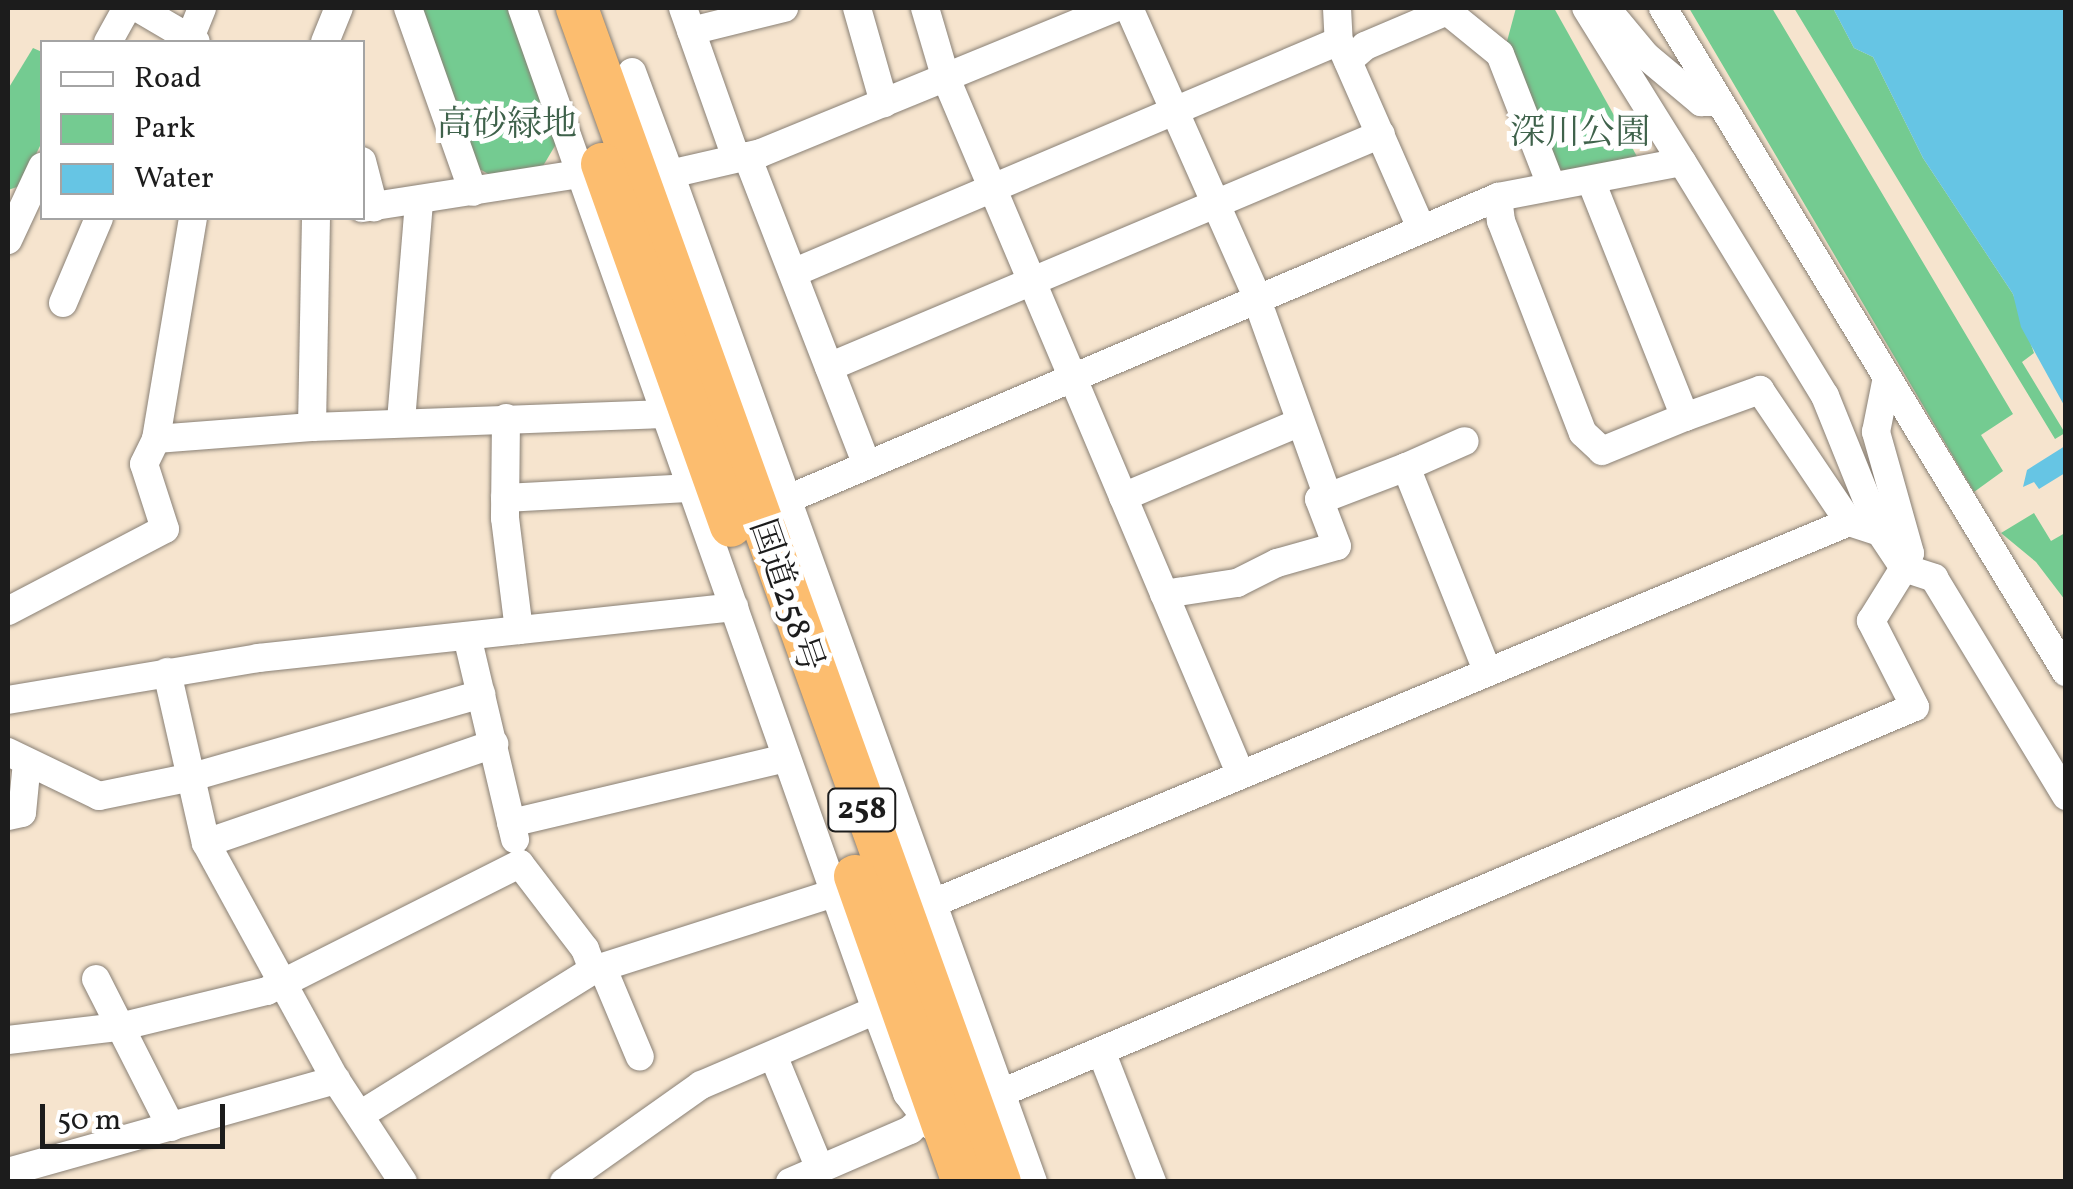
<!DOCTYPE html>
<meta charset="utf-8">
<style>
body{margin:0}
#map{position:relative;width:2073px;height:1189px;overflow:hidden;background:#f6e4ce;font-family:Vollkorn,"Noto Serif JP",serif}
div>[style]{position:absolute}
.green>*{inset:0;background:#74cb91}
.water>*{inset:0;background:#66c5e4}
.roads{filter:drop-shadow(0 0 2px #898075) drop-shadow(0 0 2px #898075)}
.minor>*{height:28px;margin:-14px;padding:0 14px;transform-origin:14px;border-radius:14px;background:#fff}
.highway>*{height:42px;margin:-21px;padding:0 21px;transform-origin:21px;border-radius:21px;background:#fcbd6f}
span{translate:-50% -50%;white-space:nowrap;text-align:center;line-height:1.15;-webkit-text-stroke:10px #fff;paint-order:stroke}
.shield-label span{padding:2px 8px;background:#fff;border:2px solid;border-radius:8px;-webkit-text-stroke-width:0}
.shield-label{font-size:32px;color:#1c1c1c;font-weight:700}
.park-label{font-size:35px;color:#3f624b}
.street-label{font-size:35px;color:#1c1c1c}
.frame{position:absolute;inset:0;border:10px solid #1c1c1c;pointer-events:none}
.legend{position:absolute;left:40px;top:40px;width:325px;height:180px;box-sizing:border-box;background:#fff;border:2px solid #a4a4a4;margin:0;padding:12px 18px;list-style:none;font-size:30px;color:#1c1c1c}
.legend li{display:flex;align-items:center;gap:20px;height:50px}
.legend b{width:50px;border:2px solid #a4a4a4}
.scale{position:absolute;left:40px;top:1104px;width:185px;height:45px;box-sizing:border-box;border:5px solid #1c1c1c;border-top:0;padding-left:12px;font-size:30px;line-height:35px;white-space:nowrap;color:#1c1c1c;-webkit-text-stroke:8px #fff;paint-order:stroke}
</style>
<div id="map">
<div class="green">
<div style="clip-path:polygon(418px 8px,509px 8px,559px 139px,540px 171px,492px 176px,474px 166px)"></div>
<div style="clip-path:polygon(1516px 8px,1554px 8px,1639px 160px,1567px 173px,1554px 167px,1506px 45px)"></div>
<div style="clip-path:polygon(1689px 8px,1772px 8px,2013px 414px,1981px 435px,2003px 471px,1974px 492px)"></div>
<div style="clip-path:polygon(1794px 8px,1833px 8px,1854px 48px,1873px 57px,1923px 158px,2013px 294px,2034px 353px,2022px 362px,2065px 433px,2055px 439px)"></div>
<div style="clip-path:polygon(33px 48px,42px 52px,42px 142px,20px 186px,8px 190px,8px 89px)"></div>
<div style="clip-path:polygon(2034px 513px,2051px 541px,2065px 533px,2065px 600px,2036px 562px,2001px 533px)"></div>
</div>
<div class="water">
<div style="clip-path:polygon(1833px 8px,2065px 8px,2065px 407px,2021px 327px,2013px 294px,1923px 158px,1873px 57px,1854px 48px)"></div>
<div style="clip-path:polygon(2065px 446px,2065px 473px,2039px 489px,2034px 482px,2023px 487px,2027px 470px)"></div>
</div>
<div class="roads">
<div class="minor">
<div style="left:138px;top:8px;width:67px;rotate:30.4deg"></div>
<div style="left:408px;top:8px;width:195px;rotate:70.5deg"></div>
<div style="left:522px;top:8px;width:1063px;rotate:70.54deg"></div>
<div style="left:876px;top:1010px;width:89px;rotate:69.5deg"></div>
<div style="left:907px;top:1093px;width:41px;rotate:52.9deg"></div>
<div style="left:683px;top:8px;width:159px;rotate:70.5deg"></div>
<div style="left:857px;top:8px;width:99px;rotate:74.1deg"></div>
<div style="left:925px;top:8px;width:71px;rotate:73.6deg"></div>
<div style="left:945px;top:76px;width:757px;rotate:67.06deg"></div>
<div style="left:1129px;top:8px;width:316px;rotate:66.1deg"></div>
<div style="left:1337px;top:8px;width:33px;rotate:87deg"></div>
<div style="left:1339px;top:41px;width:204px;rotate:66.3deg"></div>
<div style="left:1606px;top:8px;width:62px;rotate:50.2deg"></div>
<div style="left:1646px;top:56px;width:72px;rotate:39.9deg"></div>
<div style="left:1701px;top:102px;width:16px"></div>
<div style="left:1663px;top:8px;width:777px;rotate:58.75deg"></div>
<div style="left:691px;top:31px;width:96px;rotate:-13.9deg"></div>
<div style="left:190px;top:38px;width:32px;rotate:-68deg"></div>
<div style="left:108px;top:42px;width:39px;rotate:-61deg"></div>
<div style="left:325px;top:42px;width:37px;rotate:-68deg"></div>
<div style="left:1348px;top:61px;width:23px;rotate:-41deg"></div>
<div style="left:1365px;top:46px;width:89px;rotate:-23.1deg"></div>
<div style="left:1447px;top:11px;width:68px;rotate:39.1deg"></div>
<div style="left:1500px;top:54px;width:141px;rotate:68.7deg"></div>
<div style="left:632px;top:72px;width:109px;rotate:69.6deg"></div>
<div style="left:747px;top:156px;width:331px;rotate:68.8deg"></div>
<div style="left:362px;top:161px;width:48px;rotate:75.4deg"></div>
<div style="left:1591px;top:181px;width:254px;rotate:68.3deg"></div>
<div style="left:1685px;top:417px;width:80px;rotate:-19.8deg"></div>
<div style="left:1760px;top:390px;width:159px;rotate:56deg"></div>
<div style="left:1849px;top:522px;width:33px;rotate:18deg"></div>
<div style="left:1880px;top:532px;width:147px;rotate:-112deg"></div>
<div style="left:1825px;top:396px;width:274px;rotate:-121.4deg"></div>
<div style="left:1498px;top:197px;width:24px;rotate:83deg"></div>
<div style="left:1501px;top:221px;width:227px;rotate:68.9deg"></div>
<div style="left:1583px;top:433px;width:26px;rotate:43deg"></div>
<div style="left:1602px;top:451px;width:90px;rotate:-22.3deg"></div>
<div style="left:362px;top:208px;width:221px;rotate:-8.9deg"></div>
<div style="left:316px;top:218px;width:209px;rotate:91.1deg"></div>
<div style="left:312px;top:427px;width:352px;rotate:-2.1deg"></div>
<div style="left:8px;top:240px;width:81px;rotate:-65deg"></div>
<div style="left:793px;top:273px;width:593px;rotate:-23.02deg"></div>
<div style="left:63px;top:303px;width:92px;rotate:-67deg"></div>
<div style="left:829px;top:367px;width:599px;rotate:-22.88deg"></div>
<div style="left:506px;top:418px;width:100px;rotate:90.6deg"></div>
<div style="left:505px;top:518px;width:113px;rotate:82.9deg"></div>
<div style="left:401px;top:421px;width:220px;rotate:-85.3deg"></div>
<div style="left:156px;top:439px;width:156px;rotate:-4.4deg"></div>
<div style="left:1406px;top:467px;width:64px;rotate:-23.8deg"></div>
<div style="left:1123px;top:497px;width:190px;rotate:-22.9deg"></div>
<div style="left:1328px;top:497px;width:84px;rotate:-21deg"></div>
<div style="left:1406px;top:467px;width:216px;rotate:68.3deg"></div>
<div style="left:505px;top:498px;width:187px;rotate:-3.1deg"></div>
<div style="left:788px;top:499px;width:772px;rotate:-23.04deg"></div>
<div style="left:1498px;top:197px;width:187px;rotate:-10.8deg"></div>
<div style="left:1682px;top:162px;width:181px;rotate:-121.9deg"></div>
<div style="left:1880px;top:532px;width:43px;rotate:56.3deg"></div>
<div style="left:1904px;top:568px;width:16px;rotate:-68deg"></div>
<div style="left:1910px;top:553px;width:126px;rotate:-105.7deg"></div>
<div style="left:1876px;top:432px;width:51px;rotate:-78.7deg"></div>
<div style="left:1164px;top:594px;width:74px;rotate:-8.6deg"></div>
<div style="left:1237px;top:583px;width:45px;rotate:-26.6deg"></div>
<div style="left:1277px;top:563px;width:62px;rotate:-15.8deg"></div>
<div style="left:1337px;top:546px;width:50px;rotate:-111deg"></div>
<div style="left:1319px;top:499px;width:9px;rotate:-13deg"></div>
<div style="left:1328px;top:497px;width:195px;rotate:-109.8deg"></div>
<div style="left:8px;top:611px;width:177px;rotate:-27.6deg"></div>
<div style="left:165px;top:529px;width:68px;rotate:-107.9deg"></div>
<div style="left:144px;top:464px;width:28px;rotate:-64deg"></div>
<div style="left:156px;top:439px;width:224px;rotate:-80.5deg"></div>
<div style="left:467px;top:636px;width:209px;rotate:76.7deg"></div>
<div style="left:167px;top:672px;width:175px;rotate:77.2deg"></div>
<div style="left:206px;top:843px;width:270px;rotate:61.3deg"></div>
<div style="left:336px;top:1080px;width:122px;rotate:56.7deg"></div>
<div style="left:8px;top:700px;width:254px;rotate:-9.5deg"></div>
<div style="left:258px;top:658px;width:479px;rotate:-6.1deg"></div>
<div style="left:8px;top:752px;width:101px;rotate:25.8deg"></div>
<div style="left:99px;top:796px;width:95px;rotate:-11.5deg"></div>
<div style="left:192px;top:777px;width:301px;rotate:-16deg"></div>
<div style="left:8px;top:816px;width:14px;rotate:-12deg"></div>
<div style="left:22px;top:813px;width:51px;rotate:-84.4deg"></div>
<div style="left:511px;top:823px;width:283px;rotate:-13.3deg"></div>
<div style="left:206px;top:843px;width:305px;rotate:-19deg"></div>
<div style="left:931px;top:904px;width:994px;rotate:-22.59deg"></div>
<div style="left:603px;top:969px;width:95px;rotate:67.2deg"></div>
<div style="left:593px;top:970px;width:254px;rotate:-17.7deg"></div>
<div style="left:96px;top:979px;width:166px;rotate:63.1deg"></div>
<div style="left:8px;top:1040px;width:112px;rotate:-6.7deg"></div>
<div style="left:119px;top:1027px;width:152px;rotate:-13.7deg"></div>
<div style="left:267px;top:991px;width:283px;rotate:-26.7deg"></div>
<div style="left:520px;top:864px;width:107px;rotate:52.6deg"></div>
<div style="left:585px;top:949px;width:22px;rotate:69deg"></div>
<div style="left:593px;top:970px;width:272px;rotate:148.1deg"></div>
<div style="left:1101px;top:1051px;width:141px;rotate:68.7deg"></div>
<div style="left:773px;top:1055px;width:123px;rotate:67.6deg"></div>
<div style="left:1001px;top:1093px;width:992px;rotate:-22.9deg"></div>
<div style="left:1915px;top:707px;width:97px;rotate:-117.1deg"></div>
<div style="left:1871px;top:621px;width:62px;rotate:-58.1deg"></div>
<div style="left:1904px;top:568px;width:32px;rotate:18deg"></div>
<div style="left:1934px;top:578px;width:255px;rotate:58.8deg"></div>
<div style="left:8px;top:1172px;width:341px;rotate:-15.7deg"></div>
<div style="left:564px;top:1182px;width:168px;rotate:-35.3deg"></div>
<div style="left:701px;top:1085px;width:190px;rotate:-23.2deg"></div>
<div style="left:790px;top:1182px;width:131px;rotate:-23.4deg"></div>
<div style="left:910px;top:1130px;width:18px;rotate:-41deg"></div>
<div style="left:1033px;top:1182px;width:1071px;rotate:-109.8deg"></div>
<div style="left:670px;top:174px;width:93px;rotate:-13deg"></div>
<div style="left:761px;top:153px;width:382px;rotate:-22.3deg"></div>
</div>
<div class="highway">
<div style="left:577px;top:8px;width:1248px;rotate:70.19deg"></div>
<div style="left:602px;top:164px;width:384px;rotate:70.4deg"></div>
<div style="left:855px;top:876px;width:324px;rotate:70.6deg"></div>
</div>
</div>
<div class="shield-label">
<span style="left:862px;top:810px">258</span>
</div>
<div class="park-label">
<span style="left:507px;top:126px">高砂緑地</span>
<span style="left:1580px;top:134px">深川公園</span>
</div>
<div class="street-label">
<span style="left:785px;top:596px;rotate:71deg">国道258号</span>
</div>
<div class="frame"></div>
<ul class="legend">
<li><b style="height:12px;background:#fff"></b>Road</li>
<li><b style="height:28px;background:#74cb91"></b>Park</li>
<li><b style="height:28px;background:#66c5e4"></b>Water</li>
</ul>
<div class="scale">50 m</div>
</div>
